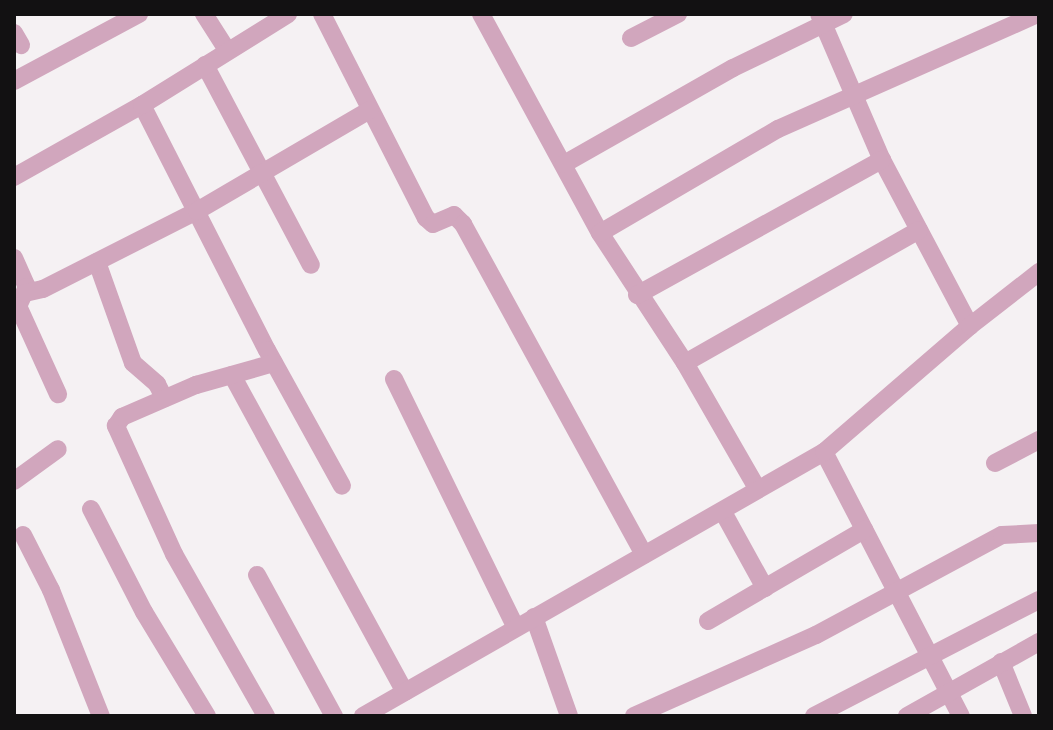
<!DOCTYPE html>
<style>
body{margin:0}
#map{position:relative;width:1053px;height:730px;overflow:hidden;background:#f5f1f3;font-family:"Alegreya Sans",sans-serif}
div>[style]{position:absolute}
.minor>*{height:18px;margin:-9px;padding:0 9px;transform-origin:9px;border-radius:9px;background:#d1a6bd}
span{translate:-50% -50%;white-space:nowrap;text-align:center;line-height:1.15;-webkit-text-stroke:7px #f5f1f3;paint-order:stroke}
.frame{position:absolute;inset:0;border:16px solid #121112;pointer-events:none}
</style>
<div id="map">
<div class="minor">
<div style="left:204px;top:14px;width:43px;rotate:57.4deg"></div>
<div style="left:322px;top:14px;width:229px;rotate:63deg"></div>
<div style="left:426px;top:218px;width:9px;rotate:41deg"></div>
<div style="left:433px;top:224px;width:23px;rotate:-23deg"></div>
<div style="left:454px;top:215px;width:13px;rotate:45deg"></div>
<div style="left:463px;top:224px;width:377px;rotate:61.3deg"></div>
<div style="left:481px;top:14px;width:249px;rotate:61.5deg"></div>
<div style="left:600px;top:233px;width:155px;rotate:56.8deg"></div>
<div style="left:685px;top:363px;width:146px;rotate:60.1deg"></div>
<div style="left:819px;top:14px;width:159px;rotate:66.7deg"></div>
<div style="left:882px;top:160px;width:188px;rotate:62.1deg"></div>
<div style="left:14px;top:33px;width:14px;rotate:60deg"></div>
<div style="left:631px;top:38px;width:53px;rotate:-27.1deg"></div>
<div style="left:205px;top:65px;width:226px;rotate:62.1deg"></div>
<div style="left:14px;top:81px;width:142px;rotate:-28.2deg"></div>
<div style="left:142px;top:105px;width:275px;rotate:63deg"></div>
<div style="left:267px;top:350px;width:155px;rotate:61.1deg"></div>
<div style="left:564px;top:164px;width:194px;rotate:-29.6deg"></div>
<div style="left:733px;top:68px;width:123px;rotate:-25.9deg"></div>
<div style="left:14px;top:177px;width:147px;rotate:-29.4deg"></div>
<div style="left:142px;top:105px;width:172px;rotate:-31.9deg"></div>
<div style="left:600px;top:233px;width:206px;rotate:-30.3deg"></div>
<div style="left:778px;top:129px;width:283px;rotate:-23.9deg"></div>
<div style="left:14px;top:258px;width:32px;rotate:66deg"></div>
<div style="left:27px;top:287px;width:21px;rotate:115deg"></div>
<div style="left:18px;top:306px;width:97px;rotate:65.6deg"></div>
<div style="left:97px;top:262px;width:107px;rotate:70.4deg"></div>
<div style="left:133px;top:363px;width:32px;rotate:41deg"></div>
<div style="left:157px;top:384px;width:16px;rotate:63deg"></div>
<div style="left:25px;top:293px;width:18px;rotate:-13deg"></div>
<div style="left:43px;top:289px;width:173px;rotate:-26.9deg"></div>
<div style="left:197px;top:211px;width:200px;rotate:-30.3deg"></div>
<div style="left:637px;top:295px;width:280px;rotate:-28.9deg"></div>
<div style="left:685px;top:363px;width:269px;rotate:-29.6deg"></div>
<div style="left:232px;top:375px;width:361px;rotate:61.4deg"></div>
<div style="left:394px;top:379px;width:277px;rotate:63.9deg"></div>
<div style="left:824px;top:452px;width:297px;rotate:62.6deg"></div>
<div style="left:995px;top:463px;width:50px;rotate:-27.6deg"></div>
<div style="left:14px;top:481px;width:54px;rotate:-36deg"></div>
<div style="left:91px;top:509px;width:116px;rotate:62.8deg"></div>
<div style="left:144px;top:612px;width:122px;rotate:58.8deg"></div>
<div style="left:723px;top:512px;width:87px;rotate:61.1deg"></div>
<div style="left:23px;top:535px;width:62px;rotate:63deg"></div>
<div style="left:51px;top:590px;width:136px;rotate:68.4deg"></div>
<div style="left:257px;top:575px;width:161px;rotate:61.4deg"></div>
<div style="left:534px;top:617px;width:105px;rotate:70.5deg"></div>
<div style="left:708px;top:621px;width:181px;rotate:-30.3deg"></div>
<div style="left:1001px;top:662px;width:58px;rotate:67.8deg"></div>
<div style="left:266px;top:716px;width:186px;rotate:-119.6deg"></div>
<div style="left:174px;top:554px;width:141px;rotate:-114.4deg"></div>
<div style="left:116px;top:426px;width:11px;rotate:-56deg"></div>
<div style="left:122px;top:417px;width:81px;rotate:-23.4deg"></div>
<div style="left:196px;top:385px;width:81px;rotate:-15.8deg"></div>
<div style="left:363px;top:716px;width:531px;rotate:-29.8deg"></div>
<div style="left:824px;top:452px;width:193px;rotate:-40.8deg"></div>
<div style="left:970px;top:326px;width:88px;rotate:-38deg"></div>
<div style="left:634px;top:716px;width:199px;rotate:-24deg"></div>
<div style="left:816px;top:635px;width:211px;rotate:-28.3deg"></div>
<div style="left:1002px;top:535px;width:37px;rotate:-3deg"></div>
<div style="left:814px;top:716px;width:253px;rotate:-27.3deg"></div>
<div style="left:907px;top:716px;width:151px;rotate:-29.3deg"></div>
</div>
<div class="frame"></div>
</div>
